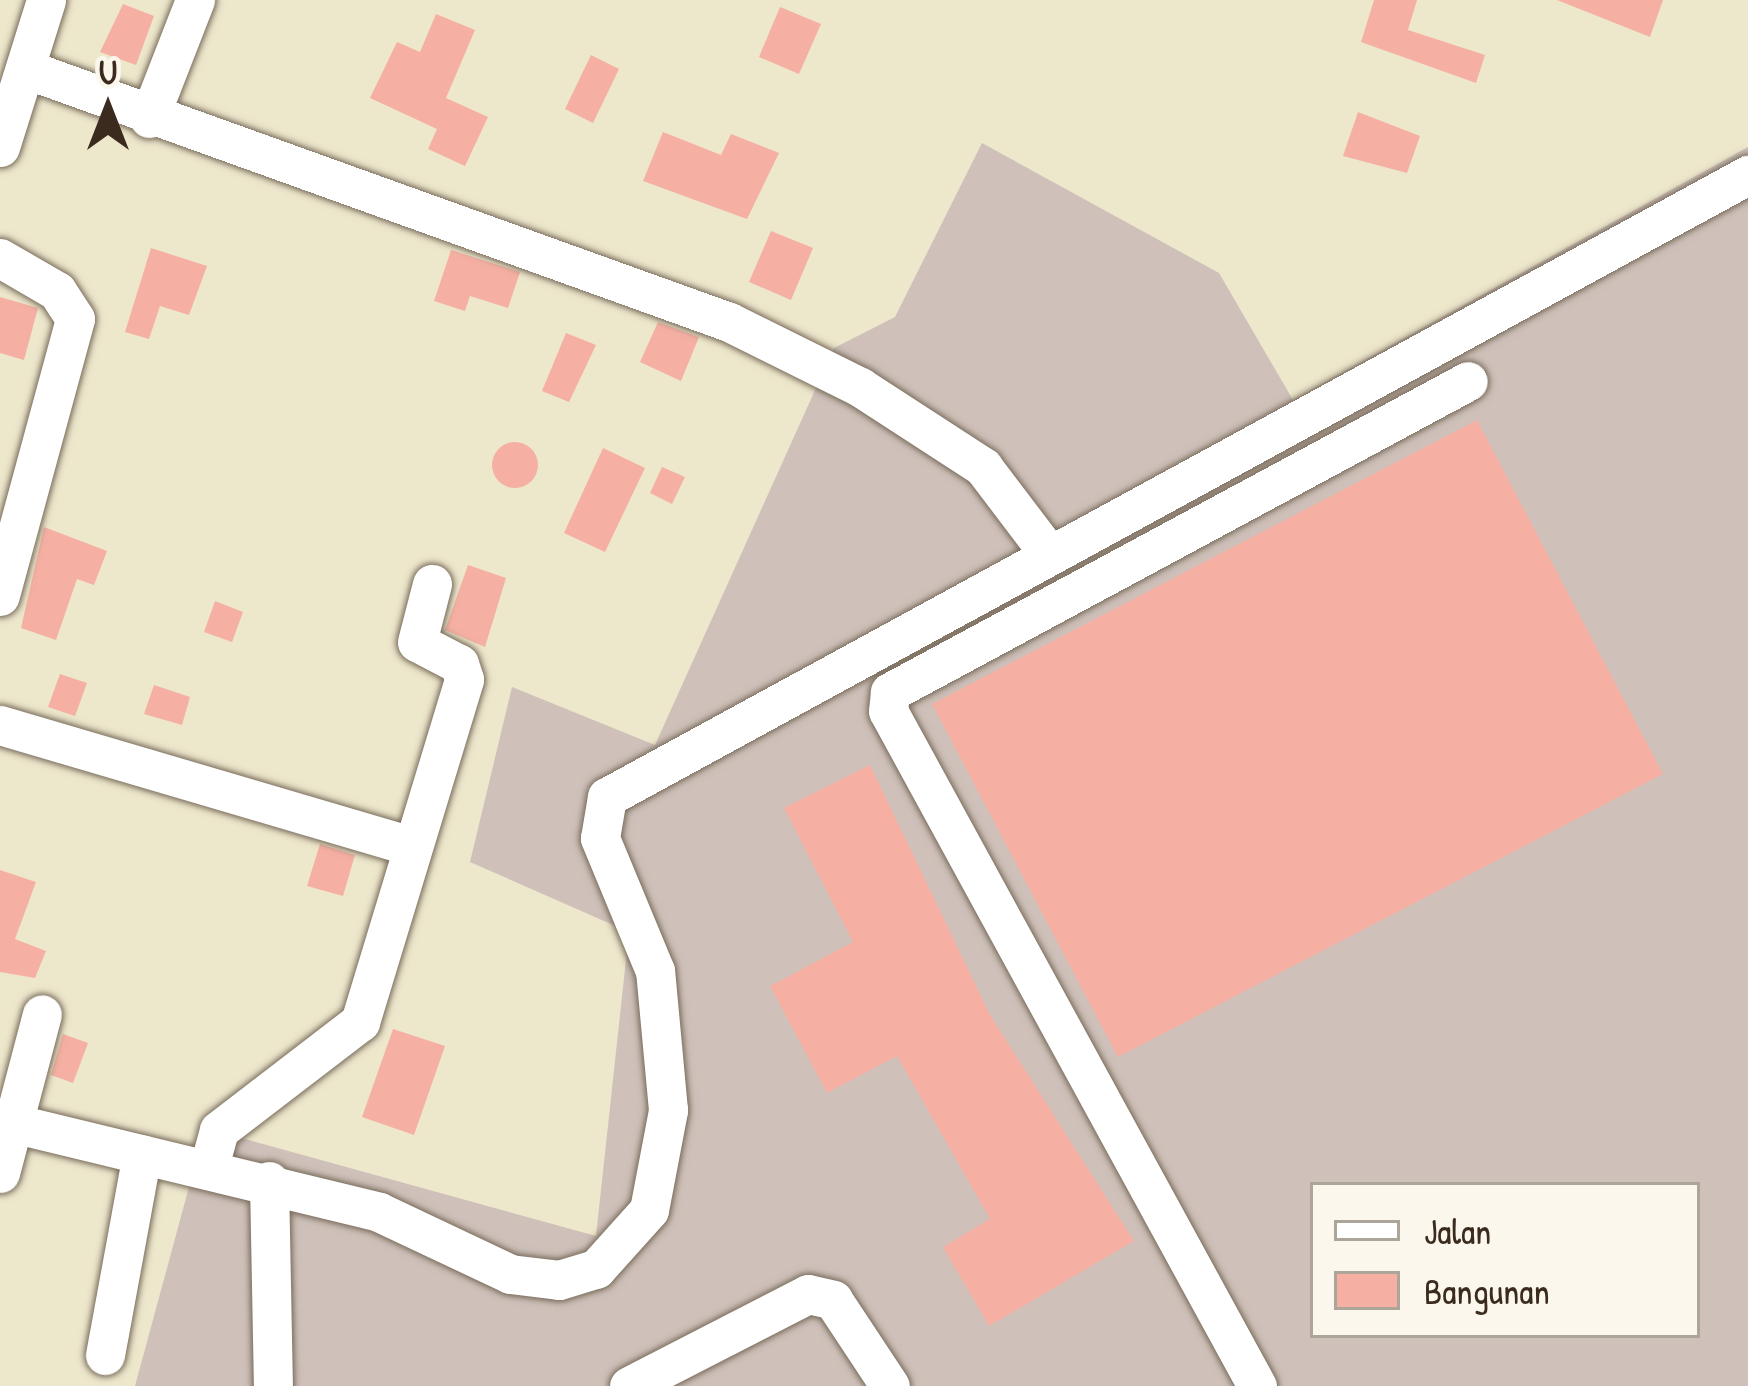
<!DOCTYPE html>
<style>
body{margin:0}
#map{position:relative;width:1748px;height:1386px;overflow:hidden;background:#ede7cc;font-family:"Patrick Hand",sans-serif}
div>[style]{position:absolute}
.industrial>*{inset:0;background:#cfc1ba}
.building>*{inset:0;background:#f5b0a3}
.round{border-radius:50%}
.roads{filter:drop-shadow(0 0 3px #796c5b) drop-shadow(0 0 3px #796c5b)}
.minor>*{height:39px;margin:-19.5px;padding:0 19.5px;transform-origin:19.5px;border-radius:19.5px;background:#fff}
span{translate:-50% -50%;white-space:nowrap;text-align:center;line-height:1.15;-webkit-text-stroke:9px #fbf7ec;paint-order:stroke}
.legend{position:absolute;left:1310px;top:1182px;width:390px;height:156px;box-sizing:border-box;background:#fbf7ec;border:3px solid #aea59a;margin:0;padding:15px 21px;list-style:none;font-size:36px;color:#3b2a1e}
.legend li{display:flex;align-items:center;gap:24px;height:60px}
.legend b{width:60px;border:3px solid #aea59a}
.north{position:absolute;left:48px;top:48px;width:120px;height:120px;-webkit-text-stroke:9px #fbf7ec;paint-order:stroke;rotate:0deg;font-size:33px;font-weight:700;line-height:48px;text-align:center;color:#3b2a1e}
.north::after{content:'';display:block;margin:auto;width:42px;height:54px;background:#3b2a1e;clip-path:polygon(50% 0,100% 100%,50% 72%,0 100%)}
</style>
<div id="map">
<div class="industrial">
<div style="clip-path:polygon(evenodd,982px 143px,1219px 273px,1293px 400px,1748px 147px,1748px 1386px,135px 1386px,205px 1128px,596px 1236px,629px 932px,470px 862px,512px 687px,655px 745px,834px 348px,895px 317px,982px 143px,1313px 1185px,1697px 1185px,1697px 1335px,1313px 1335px,1313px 1185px)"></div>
</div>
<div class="building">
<div style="clip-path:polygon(1374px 0,1417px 0,1408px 30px,1485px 55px,1476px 83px,1361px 42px)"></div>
<div style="clip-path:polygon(1557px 0,1663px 0,1650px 37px)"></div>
<div style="clip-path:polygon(123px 4px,154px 16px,136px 65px,100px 52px)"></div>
<div style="clip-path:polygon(780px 7px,821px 24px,799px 74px,759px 57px)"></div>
<div style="clip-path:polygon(436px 14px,475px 30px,446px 98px,488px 117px,465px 166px,428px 149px,437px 129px,370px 98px,397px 42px,420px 52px)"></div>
<div style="clip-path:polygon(591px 55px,619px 69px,593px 123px,565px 109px)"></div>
<div style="clip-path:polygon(1358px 112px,1420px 136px,1407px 173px,1343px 156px)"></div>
<div style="clip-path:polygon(663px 132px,721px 155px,731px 134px,779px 153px,747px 219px,643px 181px)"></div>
<div style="clip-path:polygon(771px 231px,813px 248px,791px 300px,749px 282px)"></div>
<div style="clip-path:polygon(151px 248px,207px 266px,189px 315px,160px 306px,149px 339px,125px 332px)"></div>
<div style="clip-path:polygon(451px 250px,520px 272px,508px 308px,470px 296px,465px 311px,434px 301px)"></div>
<div style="clip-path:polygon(0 297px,38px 308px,24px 360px,0 353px)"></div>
<div style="clip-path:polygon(658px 322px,699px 337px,681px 381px,640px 362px)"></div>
<div style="clip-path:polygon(566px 333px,596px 345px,569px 402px,542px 391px)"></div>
<div style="clip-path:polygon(1477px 420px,1663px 774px,1118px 1057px,932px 704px)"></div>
<div class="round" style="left:492px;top:442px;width:46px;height:46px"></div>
<div style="clip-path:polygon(603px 448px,645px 468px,605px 552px,564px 533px)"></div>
<div style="clip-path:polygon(662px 467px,685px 477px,672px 504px,650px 493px)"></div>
<div style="clip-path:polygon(44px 527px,107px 551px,94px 585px,77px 579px,56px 640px,21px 628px)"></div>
<div style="clip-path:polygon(468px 565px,506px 578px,485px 647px,445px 630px)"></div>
<div style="clip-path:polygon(215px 601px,243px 612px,232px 642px,204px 632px)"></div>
<div style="clip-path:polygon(60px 674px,87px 683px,75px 716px,48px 707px)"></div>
<div style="clip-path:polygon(154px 685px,190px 697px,182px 725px,144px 714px)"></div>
<div style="clip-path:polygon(870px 765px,990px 1015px,1134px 1241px,989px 1326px,943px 1247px,990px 1219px,897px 1056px,827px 1093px,770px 986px,853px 942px,784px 808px)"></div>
<div style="clip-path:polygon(320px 844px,355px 855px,343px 896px,307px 886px)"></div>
<div style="clip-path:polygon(0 870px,36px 882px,15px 939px,46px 951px,35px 978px,0 972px)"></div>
<div style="clip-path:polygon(393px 1029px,445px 1046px,414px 1135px,362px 1117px)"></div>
<div style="clip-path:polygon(63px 1034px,88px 1043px,73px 1083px,51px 1075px)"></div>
</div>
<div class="roads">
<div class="minor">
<div style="left:26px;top:69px;width:747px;rotate:19.79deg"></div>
<div style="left:729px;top:322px;width:146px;rotate:26.4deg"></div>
<div style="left:860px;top:387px;width:147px;rotate:33deg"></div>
<div style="left:983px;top:467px;width:109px;rotate:52.8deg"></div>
<div style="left:149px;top:118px;width:127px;rotate:-68.7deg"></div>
<div style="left:0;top:147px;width:154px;rotate:-72.6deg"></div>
<div style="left:0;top:258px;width:66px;rotate:30.1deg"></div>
<div style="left:57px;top:291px;width:33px;rotate:57deg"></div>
<div style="left:75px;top:319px;width:287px;rotate:105.2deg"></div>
<div style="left:0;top:725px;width:424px;rotate:16.4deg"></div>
<div style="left:0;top:1120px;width:390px;rotate:13.6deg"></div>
<div style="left:379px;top:1212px;width:145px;rotate:25.3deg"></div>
<div style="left:510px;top:1274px;width:49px;rotate:7deg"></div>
<div style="left:559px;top:1280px;width:39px;rotate:-17deg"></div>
<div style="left:596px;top:1269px;width:79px;rotate:-48.1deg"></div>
<div style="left:649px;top:1210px;width:102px;rotate:-79.2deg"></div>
<div style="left:668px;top:1110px;width:140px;rotate:-95.3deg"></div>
<div style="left:655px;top:971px;width:144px;rotate:-112.5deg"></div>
<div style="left:600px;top:838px;width:42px;rotate:-80.3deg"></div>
<div style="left:607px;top:797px;width:1300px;rotate:-28.6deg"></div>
<div style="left:208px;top:1170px;width:41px;rotate:-74.6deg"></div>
<div style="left:219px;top:1130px;width:178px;rotate:-37.5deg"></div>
<div style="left:360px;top:1022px;width:358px;rotate:-73.1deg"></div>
<div style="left:464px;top:679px;width:16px;rotate:-108deg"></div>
<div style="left:459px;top:664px;width:47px;rotate:-152.4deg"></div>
<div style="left:417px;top:642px;width:60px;rotate:-75.5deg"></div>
<div style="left:0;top:1173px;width:164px;rotate:-75.2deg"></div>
<div style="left:269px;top:1181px;width:205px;rotate:88.9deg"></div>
<div style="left:105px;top:1355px;width:204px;rotate:-79.6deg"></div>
<div style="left:629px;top:1386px;width:201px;rotate:-27.2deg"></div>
<div style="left:808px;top:1294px;width:26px;rotate:13deg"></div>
<div style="left:833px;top:1300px;width:103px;rotate:56.5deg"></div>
<div style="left:1257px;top:1386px;width:769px;rotate:-118.66deg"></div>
<div style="left:888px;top:711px;width:19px;rotate:-84deg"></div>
<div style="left:890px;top:692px;width:656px;rotate:-28.28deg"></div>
</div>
</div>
<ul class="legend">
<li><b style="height:15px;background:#fff"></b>Jalan</li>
<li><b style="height:33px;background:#f5b0a3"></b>Bangunan</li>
</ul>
<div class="north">U</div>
</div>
